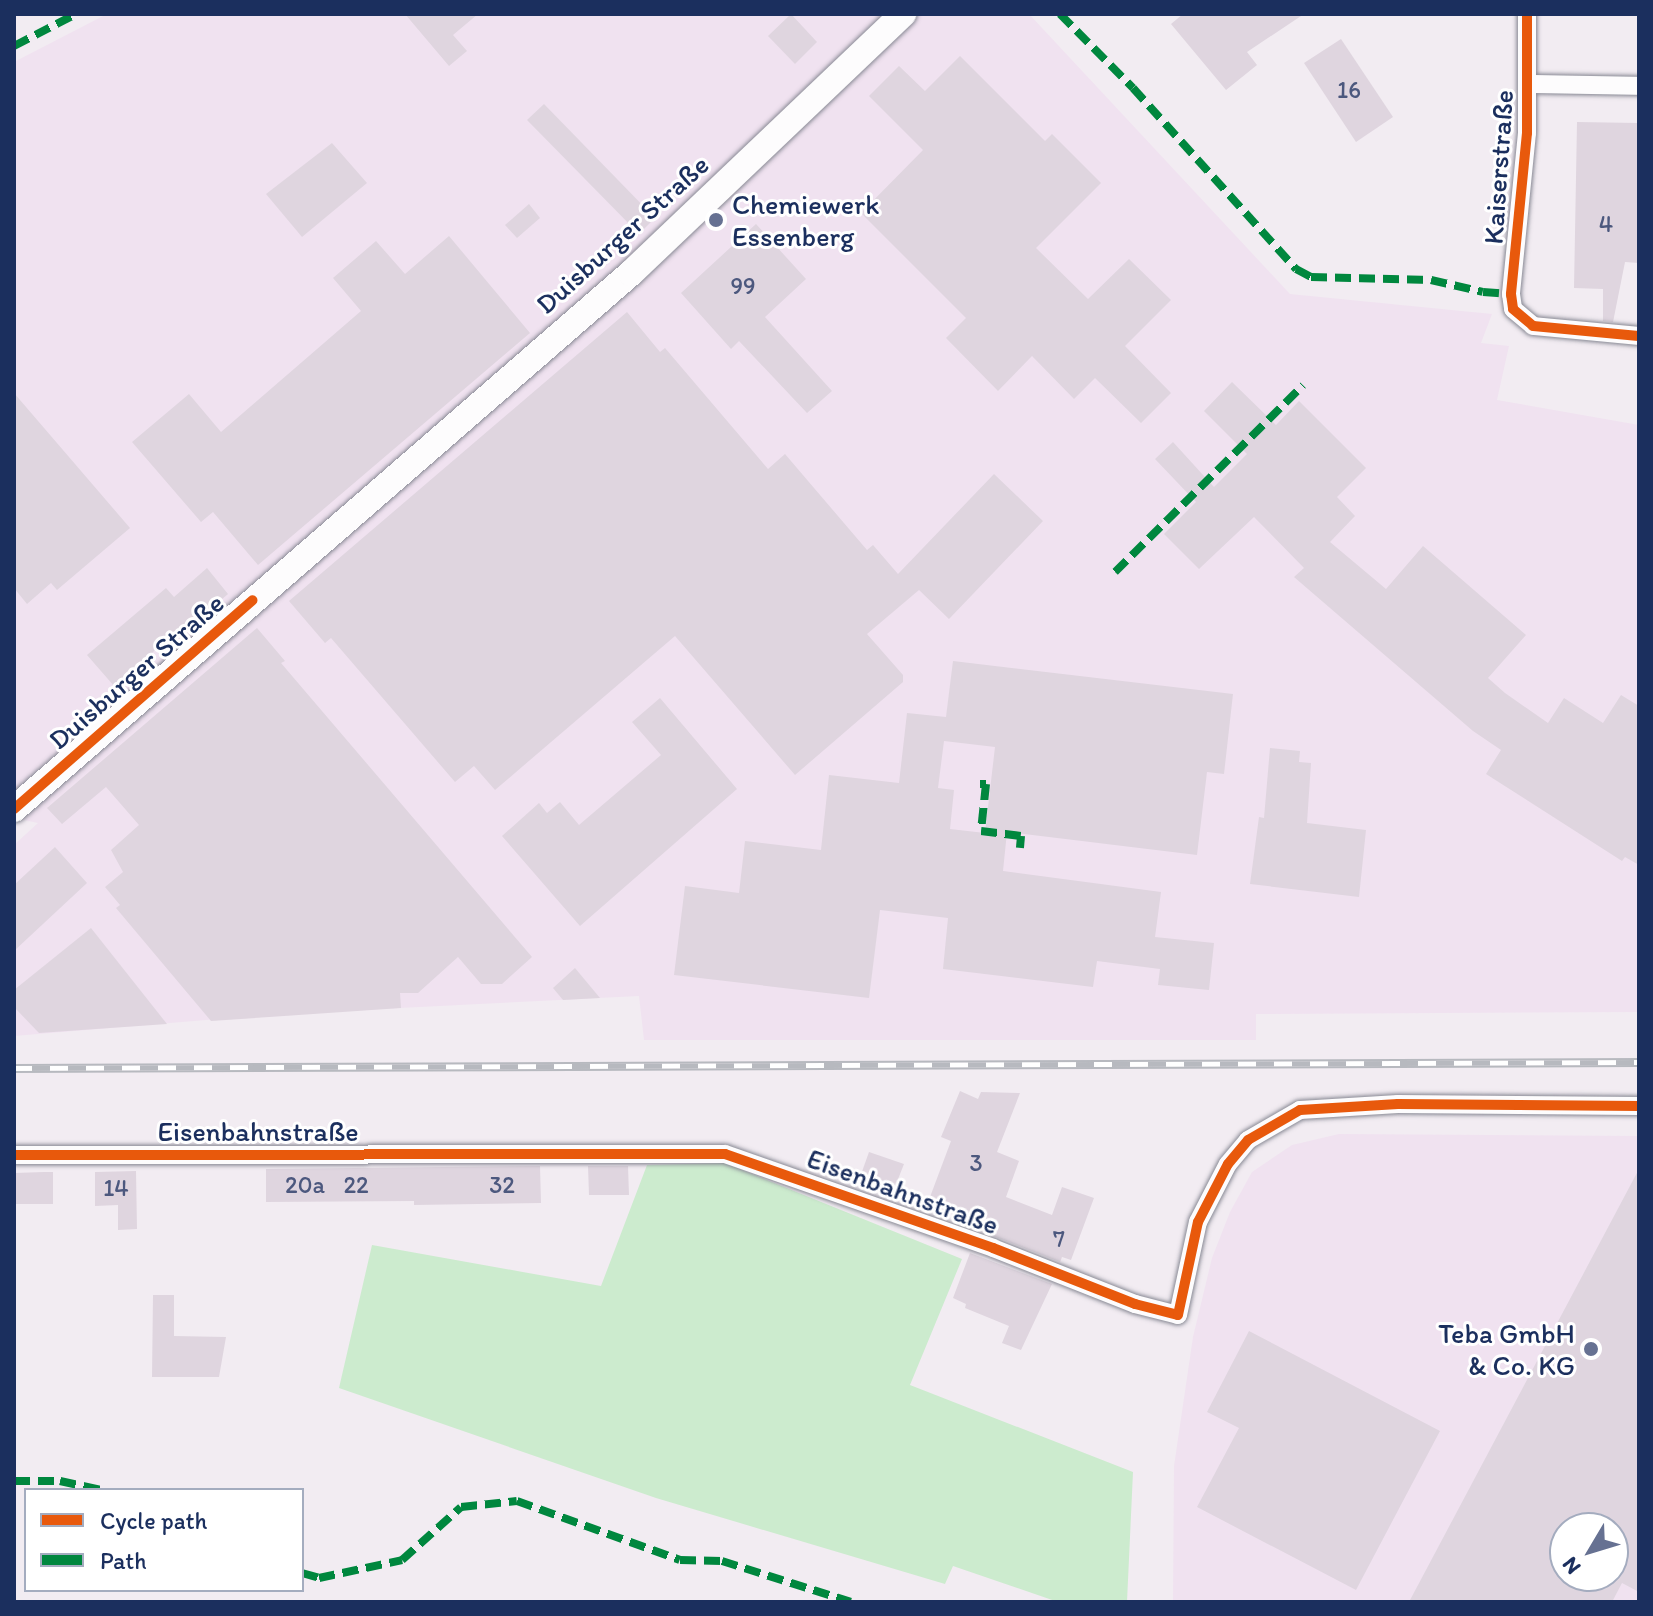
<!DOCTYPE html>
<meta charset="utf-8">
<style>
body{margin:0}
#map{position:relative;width:1653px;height:1616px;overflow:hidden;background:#f2ecf2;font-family:Itim,sans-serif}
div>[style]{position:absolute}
.built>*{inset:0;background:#f0e2f0}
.green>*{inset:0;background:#ccebce}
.building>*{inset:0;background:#dfd5df}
.roads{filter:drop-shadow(0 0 2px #888994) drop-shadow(0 0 2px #888994)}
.minor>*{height:18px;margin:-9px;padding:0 9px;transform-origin:9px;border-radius:9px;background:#fdfcfd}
.secondary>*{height:26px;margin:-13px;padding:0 13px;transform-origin:13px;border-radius:13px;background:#fdfcfd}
.rail>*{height:9px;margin-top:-4.5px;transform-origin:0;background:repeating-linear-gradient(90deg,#fff 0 18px,#b7b9bf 0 36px);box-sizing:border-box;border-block:2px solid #b7b9bf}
.quiet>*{height:8px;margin-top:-4px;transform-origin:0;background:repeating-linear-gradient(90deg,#00873e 0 16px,transparent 0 24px)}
.cycleway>*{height:10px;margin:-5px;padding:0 5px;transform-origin:5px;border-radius:5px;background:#e8590c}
.dots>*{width:22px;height:22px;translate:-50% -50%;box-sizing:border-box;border:4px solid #fff;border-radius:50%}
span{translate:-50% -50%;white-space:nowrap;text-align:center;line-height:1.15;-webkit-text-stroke:6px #fff;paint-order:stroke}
.number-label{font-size:24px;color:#4c587e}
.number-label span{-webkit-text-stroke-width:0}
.street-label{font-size:28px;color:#1b2f5e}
.poi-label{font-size:28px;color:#1b2f5e}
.left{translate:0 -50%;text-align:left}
.right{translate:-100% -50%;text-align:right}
.frame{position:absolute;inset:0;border:16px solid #1b2f5e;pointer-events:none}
.legend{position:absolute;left:24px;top:1488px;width:280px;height:104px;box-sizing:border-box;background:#fff;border:2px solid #a4acbf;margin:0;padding:10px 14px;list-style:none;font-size:24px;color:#1b2f5e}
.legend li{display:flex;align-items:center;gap:16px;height:40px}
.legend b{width:40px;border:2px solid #a4acbf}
.north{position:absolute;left:1549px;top:1512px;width:80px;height:80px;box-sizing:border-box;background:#fff;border:2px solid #a4acbf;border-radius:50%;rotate:232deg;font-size:22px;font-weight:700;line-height:32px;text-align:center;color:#1b2f5e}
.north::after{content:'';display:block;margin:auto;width:28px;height:36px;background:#667192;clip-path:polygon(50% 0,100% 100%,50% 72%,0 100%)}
</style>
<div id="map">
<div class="built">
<div style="clip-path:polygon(107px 14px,1029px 14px,1290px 294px,1492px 314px,1481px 343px,1509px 346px,1497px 400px,1639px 425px,1639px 1012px,1256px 1014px,1256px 1040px,644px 1040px,639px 996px,278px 1014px,14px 1036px,14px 845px,38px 823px,14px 818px,14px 62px)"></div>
<div style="clip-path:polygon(evenodd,1339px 1134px,1639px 1136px,1639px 1602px,1173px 1602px,1174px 1466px,1193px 1337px,1212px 1258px,1230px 1212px,1252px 1172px,1292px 1145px,1339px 1134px,1565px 1528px,1613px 1528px,1613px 1576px,1565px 1576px,1565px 1528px)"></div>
</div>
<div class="green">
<div style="clip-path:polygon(725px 1163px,962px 1259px,910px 1385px,1133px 1472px,1127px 1602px,1058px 1602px,953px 1566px,945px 1584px,656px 1498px,339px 1388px,372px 1245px,601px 1286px,647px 1165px)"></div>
</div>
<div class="building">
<div style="clip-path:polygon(405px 14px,478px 14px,453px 35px,467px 51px,449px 66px)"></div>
<div style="clip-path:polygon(791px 14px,817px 42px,795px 64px,768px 36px)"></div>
<div style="clip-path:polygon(1183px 14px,1304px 14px,1247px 52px,1257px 65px,1226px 90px,1171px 24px)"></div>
<div style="clip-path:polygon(1341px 39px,1393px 117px,1356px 142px,1304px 63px)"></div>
<div style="clip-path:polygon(960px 56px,1045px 141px,1052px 134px,1101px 183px,1036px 248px,1088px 299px,1129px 259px,1171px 300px,1125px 346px,1171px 393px,1141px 423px,1095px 378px,1074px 399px,1032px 356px,998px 391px,946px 338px,966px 318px,861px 213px,923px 150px,869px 96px,899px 66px,925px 91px)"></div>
<div style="clip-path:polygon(544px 104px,655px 218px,639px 234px,527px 120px)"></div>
<div style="clip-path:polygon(1577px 122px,1638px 123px,1639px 263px,1625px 262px,1613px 322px,1603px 321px,1603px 289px,1574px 288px)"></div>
<div style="clip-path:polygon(332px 143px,367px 183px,302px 237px,266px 194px)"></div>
<div style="clip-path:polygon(529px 204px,540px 218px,517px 238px,505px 225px)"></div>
<div style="clip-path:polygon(756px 224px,806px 279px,765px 317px,832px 391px,807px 413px,739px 341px,731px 349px,681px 293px)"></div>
<div style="clip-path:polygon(449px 236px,530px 333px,258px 565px,213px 512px,201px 522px,132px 442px,189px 394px,221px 432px,361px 311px,333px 278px,376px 241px,405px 274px)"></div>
<div style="clip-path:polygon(627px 312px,660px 352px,665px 348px,768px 469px,785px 454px,867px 550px,873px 545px,898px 574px,994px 474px,1043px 521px,949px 619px,919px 590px,867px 634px,903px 675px,903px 682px,795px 775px,675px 636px,495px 790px,474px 766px,455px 782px,331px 638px,325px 643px,289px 601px)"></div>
<div style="clip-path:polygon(1232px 382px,1276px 425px,1299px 401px,1366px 468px,1337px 497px,1355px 516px,1330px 542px,1386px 589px,1423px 546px,1526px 635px,1488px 678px,1505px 693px,1548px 723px,1564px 698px,1603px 723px,1621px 695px,1639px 706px,1639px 865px,1625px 857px,1622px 861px,1486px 774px,1501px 750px,1473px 731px,1294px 577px,1304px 568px,1254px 517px,1199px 569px,1164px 534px,1196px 502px,1155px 459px,1173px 442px,1214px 487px,1247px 454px,1204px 411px)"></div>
<div style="clip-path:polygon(14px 393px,130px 528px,57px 590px,51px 583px,27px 604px,14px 588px)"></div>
<div style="clip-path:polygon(207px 568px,228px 594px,195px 622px,192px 618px,114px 686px,87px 655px,166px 588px,174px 597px)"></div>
<div style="clip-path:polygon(257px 628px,285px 661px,281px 663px,532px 957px,502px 984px,481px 984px,458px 957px,418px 993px,400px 993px,401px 1008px,211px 1021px,116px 908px,120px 905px,105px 887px,123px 872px,111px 850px,139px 825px,106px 787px,62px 824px,47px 808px)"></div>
<div style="clip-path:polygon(evenodd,953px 661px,1233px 694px,1224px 774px,1207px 772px,1197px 855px,1007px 832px,1003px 871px,1161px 892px,1155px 937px,1214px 943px,1209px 990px,1158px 985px,1160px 969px,1097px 961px,1093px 987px,943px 969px,948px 918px,880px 910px,869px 998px,674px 975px,685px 886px,739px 893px,745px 841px,821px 850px,829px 775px,899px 783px,907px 713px,946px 717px,953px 661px,944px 741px,995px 747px,985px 833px,950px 829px,954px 790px,938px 788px,944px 741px)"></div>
<div style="clip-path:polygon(660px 698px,737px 789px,580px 926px,502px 836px,539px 803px,547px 813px,560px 802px,579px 825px,661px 755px,632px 722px)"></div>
<div style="clip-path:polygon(1270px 748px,1300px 751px,1299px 762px,1311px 763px,1307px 823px,1366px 830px,1359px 897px,1250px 884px,1259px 817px,1264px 818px)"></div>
<div style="clip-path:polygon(55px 847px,87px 883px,14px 951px,14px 885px)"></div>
<div style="clip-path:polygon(91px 928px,167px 1024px,39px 1033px,14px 1007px,14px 990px)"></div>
<div style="clip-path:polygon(575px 968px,600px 998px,563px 1000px,553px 988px)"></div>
<div style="clip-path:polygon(960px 1091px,978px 1099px,981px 1092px,1020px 1093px,997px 1152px,1019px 1161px,1006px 1197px,1052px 1215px,1062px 1187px,1094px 1198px,1071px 1260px,1062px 1257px,1060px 1262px,978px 1230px,964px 1219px,927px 1205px,951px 1141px,941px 1137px)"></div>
<div style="clip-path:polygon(869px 1152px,904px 1164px,893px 1192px,859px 1180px)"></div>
<div style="clip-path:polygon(540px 1166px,541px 1203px,414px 1205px,414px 1201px,266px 1202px,266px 1169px)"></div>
<div style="clip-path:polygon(588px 1166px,628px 1166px,629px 1195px,589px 1195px)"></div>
<div style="clip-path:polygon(evenodd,1639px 1169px,1639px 1592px,1622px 1583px,1612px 1602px,1409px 1602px,1639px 1169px,1565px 1528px,1613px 1528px,1613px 1576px,1565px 1576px,1565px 1528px)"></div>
<div style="clip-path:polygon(136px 1171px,137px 1229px,118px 1230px,118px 1205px,95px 1206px,95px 1172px)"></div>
<div style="clip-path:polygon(44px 1172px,53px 1172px,53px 1204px,14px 1204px,14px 1173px)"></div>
<div style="clip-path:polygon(970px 1253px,1052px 1284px,1021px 1350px,1002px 1343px,1009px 1326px,965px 1308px,966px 1304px,953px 1298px)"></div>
<div style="clip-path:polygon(153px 1295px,174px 1295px,174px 1336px,226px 1337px,219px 1377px,152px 1377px)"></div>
<div style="clip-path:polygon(1249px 1331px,1440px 1431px,1356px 1590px,1197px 1507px,1239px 1428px,1207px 1412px)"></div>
</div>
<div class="roads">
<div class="minor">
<div style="left:1527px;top:14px;width:119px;rotate:90deg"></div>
<div style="left:1527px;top:133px;width:162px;rotate:95.7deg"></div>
<div style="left:1511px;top:294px;width:15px;rotate:82deg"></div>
<div style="left:1513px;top:309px;width:26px;rotate:40deg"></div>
<div style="left:1533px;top:326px;width:106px;rotate:5.4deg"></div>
<div style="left:1529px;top:84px;width:110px;rotate:1deg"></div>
<div style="left:14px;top:1155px;width:711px;rotate:-0.08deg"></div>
<div style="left:725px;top:1154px;width:284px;rotate:19.3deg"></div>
<div style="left:993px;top:1248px;width:153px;rotate:21.5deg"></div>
<div style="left:1135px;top:1304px;width:44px;rotate:14.3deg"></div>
<div style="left:1178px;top:1315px;width:95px;rotate:-77.9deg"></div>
<div style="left:1198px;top:1222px;width:65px;rotate:-62.7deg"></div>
<div style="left:1228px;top:1164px;width:31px;rotate:-50deg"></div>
<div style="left:1248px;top:1140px;width:60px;rotate:-30deg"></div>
<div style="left:1300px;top:1110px;width:98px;rotate:-3.5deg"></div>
<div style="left:1398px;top:1104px;width:241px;rotate:0.5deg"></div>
</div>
<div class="secondary">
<div style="left:14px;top:809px;width:817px;rotate:-40.98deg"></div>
<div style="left:631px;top:273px;width:376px;rotate:-43.6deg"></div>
</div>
</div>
<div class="rail">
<div style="left:14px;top:1068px;width:1625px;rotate:-0.21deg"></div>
</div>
<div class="quiet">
<div style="left:1060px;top:14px;width:104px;rotate:45.4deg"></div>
<div style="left:1133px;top:88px;width:244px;rotate:48deg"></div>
<div style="left:1296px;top:269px;width:17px;rotate:28deg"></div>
<div style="left:1311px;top:277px;width:120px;rotate:1.4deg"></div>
<div style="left:1431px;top:280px;width:53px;rotate:13deg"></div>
<div style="left:1483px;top:292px;width:28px;rotate:4deg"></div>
<div style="left:14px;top:46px;width:70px;rotate:-27.3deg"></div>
<div style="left:1115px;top:572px;width:265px;rotate:-44.8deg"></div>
<div style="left:980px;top:784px;width:6px"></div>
<div style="left:986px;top:784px;width:47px;rotate:96.1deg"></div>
<div style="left:981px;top:831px;width:40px;rotate:7.1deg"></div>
<div style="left:1021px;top:836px;width:12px;rotate:95deg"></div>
<div style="left:14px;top:1481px;width:46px"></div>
<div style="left:60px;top:1481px;width:42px;rotate:12.4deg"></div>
<div style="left:302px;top:1573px;width:18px;rotate:16deg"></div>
<div style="left:319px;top:1578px;width:85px;rotate:-12.2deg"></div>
<div style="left:402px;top:1560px;width:79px;rotate:-41.9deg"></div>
<div style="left:461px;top:1507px;width:56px;rotate:-6.1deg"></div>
<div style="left:517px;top:1501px;width:173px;rotate:19.9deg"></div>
<div style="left:680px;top:1560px;width:42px;rotate:1.4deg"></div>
<div style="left:722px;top:1561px;width:135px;rotate:17.6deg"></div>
</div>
<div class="cycleway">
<div style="left:1527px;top:14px;width:119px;rotate:90deg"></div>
<div style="left:1527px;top:133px;width:162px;rotate:95.7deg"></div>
<div style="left:1511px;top:294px;width:15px;rotate:82deg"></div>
<div style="left:1513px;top:309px;width:26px;rotate:40deg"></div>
<div style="left:1533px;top:326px;width:106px;rotate:5.4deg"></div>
<div style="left:14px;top:809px;width:317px;rotate:-41.2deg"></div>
<div style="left:14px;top:1155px;width:711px;rotate:-0.08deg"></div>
<div style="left:725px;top:1154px;width:284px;rotate:19.3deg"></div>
<div style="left:993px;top:1248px;width:153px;rotate:21.5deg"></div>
<div style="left:1135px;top:1304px;width:44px;rotate:14.3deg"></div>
<div style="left:1178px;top:1315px;width:95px;rotate:-77.9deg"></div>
<div style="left:1198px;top:1222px;width:65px;rotate:-62.7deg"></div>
<div style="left:1228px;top:1164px;width:31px;rotate:-50deg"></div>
<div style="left:1248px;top:1140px;width:60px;rotate:-30deg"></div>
<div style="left:1300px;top:1110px;width:98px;rotate:-3.5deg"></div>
<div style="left:1398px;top:1104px;width:241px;rotate:0.5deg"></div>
</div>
<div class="dots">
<div style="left:716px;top:220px;background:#667192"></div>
<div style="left:1591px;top:1349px;background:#667192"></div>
</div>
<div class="number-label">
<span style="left:1349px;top:90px">16</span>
<span style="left:1606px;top:224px">4</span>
<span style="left:743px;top:286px">99</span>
<span style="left:976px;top:1163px">3</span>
<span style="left:305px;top:1185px">20a</span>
<span style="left:356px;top:1185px">22</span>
<span style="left:502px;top:1185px">32</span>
<span style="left:116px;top:1188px">14</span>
<span style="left:1059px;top:1239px">7</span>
</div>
<div class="street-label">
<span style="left:1498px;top:167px;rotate:-86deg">Kaiserstraße</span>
<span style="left:622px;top:234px;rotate:-42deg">Duisburger Straße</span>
<span style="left:136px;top:671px;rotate:-41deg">Duisburger Straße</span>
<span style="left:258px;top:1131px">Eisenbahnstraße</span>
<span style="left:903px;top:1191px;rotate:20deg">Eisenbahnstraße</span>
</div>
<div class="poi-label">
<span class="left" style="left:732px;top:220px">Chemiewerk<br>Essenberg</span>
<span class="right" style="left:1575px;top:1349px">Teba GmbH<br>&amp; Co. KG</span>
</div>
<div class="frame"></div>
<ul class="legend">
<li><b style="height:10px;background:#e8590c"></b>Cycle path</li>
<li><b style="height:10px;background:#00873e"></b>Path</li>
</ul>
<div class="north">N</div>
</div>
